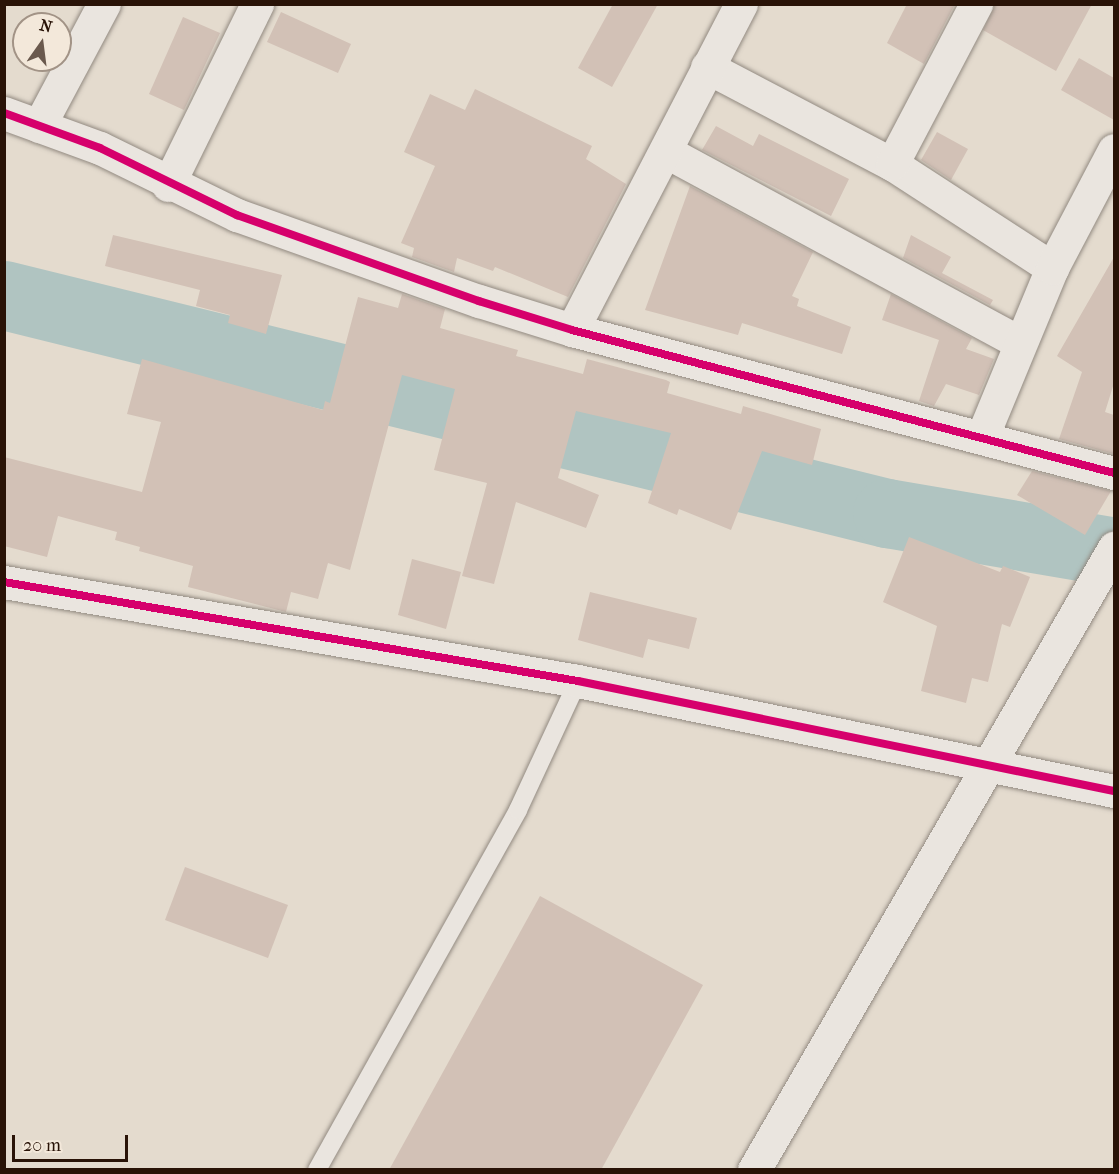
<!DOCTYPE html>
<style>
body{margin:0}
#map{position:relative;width:1119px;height:1174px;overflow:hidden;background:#e4dbce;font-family:"IM FELL French Canon",serif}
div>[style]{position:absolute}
.river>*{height:69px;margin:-34.5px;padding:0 34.5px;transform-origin:34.5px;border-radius:34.5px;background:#b0c4c1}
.building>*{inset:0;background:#d2c1b6}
.roads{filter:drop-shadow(0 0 2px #928a81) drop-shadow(0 0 2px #928a81)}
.lane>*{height:18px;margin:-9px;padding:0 9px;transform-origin:9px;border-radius:9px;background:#eae5df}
.street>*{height:33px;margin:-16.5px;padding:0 16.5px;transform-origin:16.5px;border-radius:16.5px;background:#eae5df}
.cycleway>*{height:8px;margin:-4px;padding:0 4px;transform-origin:4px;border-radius:4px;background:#d6006c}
span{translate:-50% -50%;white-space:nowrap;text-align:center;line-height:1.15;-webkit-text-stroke:5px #f3e8da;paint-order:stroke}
.frame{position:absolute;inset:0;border:6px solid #291307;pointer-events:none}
.north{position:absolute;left:12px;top:12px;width:60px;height:60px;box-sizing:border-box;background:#f3e8da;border:2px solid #a29386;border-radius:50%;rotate:14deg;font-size:16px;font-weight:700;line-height:24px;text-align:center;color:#291307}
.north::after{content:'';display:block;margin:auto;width:21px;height:27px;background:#6a594d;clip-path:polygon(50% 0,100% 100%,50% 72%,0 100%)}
.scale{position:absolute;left:12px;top:1135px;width:116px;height:27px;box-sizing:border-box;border:3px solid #291307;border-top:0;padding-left:8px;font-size:18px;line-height:21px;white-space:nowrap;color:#291307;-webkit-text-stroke:4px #f3e8da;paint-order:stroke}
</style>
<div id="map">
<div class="river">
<div style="left:4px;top:295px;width:910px;rotate:13.87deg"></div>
<div style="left:887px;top:513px;width:230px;rotate:9.7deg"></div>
</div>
<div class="building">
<div style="clip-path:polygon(613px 4px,658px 4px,612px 87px,578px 68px)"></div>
<div style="clip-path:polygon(907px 4px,955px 4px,924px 64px,887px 43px)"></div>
<div style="clip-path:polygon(995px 4px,1092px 4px,1056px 71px,983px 30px)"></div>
<div style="clip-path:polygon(281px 12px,351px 44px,338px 73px,267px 42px)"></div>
<div style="clip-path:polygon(183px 17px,220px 33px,184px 110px,149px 94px)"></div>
<div style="clip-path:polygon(1079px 58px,1114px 78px,1114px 120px,1061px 90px)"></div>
<div style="clip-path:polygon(475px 89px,592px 146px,586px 159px,626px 184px,568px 297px,495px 267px,493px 271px,457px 258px,454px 272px,412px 257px,414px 248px,401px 243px,435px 166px,404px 152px,430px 94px,465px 110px)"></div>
<div style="clip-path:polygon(716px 126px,753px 146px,759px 134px,849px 179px,831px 216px,702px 150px)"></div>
<div style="clip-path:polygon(937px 132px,968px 149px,951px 180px,921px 160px)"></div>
<div style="clip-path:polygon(690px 186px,813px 252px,792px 296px,799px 299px,797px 306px,851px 327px,842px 354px,742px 323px,738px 335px,645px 310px)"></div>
<div style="clip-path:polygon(113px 235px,282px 275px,266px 334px,228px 323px,230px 315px,196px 306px,200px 290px,105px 266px)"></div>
<div style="clip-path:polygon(911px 235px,951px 257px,942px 273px,993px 300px,990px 305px,903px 258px)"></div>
<div style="clip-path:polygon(1114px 257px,1114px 383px,1105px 412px,1114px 415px,1114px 454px,1059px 439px,1082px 372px,1057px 356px)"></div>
<div style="clip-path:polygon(402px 294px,445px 309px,440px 328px,518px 350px,516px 356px,583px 374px,587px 359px,666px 380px,670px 382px,667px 393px,741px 414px,743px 406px,821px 429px,812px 465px,762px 451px,731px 530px,679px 509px,677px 515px,648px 503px,671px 433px,576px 411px,558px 478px,599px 495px,586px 528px,516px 502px,494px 584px,462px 576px,487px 483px,434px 470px,455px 389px,402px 375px,350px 570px,328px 563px,318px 599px,291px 592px,286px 612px,188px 587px,193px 566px,139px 551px,140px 547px,115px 540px,117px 532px,58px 516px,47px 557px,4px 546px,4px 457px,142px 492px,161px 422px,127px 414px,142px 359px,323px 410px,325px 401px,330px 403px,358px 297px,398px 308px)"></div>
<div style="clip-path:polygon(891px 294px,972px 338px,966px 349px,994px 359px,979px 395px,946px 384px,934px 406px,919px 401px,939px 340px,882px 320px)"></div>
<div style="clip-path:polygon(1032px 471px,1111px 491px,1085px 535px,1017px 495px)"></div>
<div style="clip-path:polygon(909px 537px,1000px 572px,1003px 566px,1030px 577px,1010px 627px,1002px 624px,988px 682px,972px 678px,966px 703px,921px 691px,937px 626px,883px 602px)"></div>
<div style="clip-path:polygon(412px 559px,461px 572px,446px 629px,398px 615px)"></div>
<div style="clip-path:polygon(590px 592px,697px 618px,689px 649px,648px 639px,643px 658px,578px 640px)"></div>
<div style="clip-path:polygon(185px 867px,288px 905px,268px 958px,165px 920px)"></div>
<div style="clip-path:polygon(540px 896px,703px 985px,601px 1170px,389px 1170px)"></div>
</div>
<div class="roads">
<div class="lane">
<div style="left:317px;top:1170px;width:412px;rotate:-60.8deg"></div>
<div style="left:518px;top:810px;width:142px;rotate:-65.1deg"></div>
</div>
<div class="street">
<div style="left:707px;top:67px;width:209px;rotate:27.7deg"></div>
<div style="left:892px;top:164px;width:191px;rotate:33deg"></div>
<div style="left:4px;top:113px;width:102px;rotate:20deg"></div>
<div style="left:100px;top:148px;width:153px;rotate:26.1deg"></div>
<div style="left:237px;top:215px;width:257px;rotate:19.6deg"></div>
<div style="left:479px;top:301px;width:97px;rotate:17.3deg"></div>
<div style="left:572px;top:330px;width:561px;rotate:14.78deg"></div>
<div style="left:39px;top:126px;width:138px;rotate:-62deg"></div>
<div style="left:667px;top:152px;width:400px;rotate:28.4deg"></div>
<div style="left:892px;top:164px;width:181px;rotate:-62.3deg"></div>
<div style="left:168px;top:185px;width:202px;rotate:-63.8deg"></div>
<div style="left:572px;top:330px;width:367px;rotate:-62.6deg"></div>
<div style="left:982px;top:437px;width:183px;rotate:-67.5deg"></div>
<div style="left:1052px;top:268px;width:133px;rotate:-62.3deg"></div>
<div style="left:4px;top:582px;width:582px;rotate:9.79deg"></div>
<div style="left:578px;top:681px;width:547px;rotate:11.6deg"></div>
<div style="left:754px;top:1170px;width:719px;rotate:-59.94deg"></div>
</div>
</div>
<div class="cycleway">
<div style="left:4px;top:113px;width:102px;rotate:20deg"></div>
<div style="left:100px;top:148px;width:153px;rotate:26.1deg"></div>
<div style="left:237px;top:215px;width:257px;rotate:19.6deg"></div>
<div style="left:479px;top:301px;width:97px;rotate:17.3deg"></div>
<div style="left:572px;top:330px;width:561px;rotate:14.78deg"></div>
<div style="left:4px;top:582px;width:582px;rotate:9.79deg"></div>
<div style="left:578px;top:681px;width:547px;rotate:11.6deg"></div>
</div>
<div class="frame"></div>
<div class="north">N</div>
<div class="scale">20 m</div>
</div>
